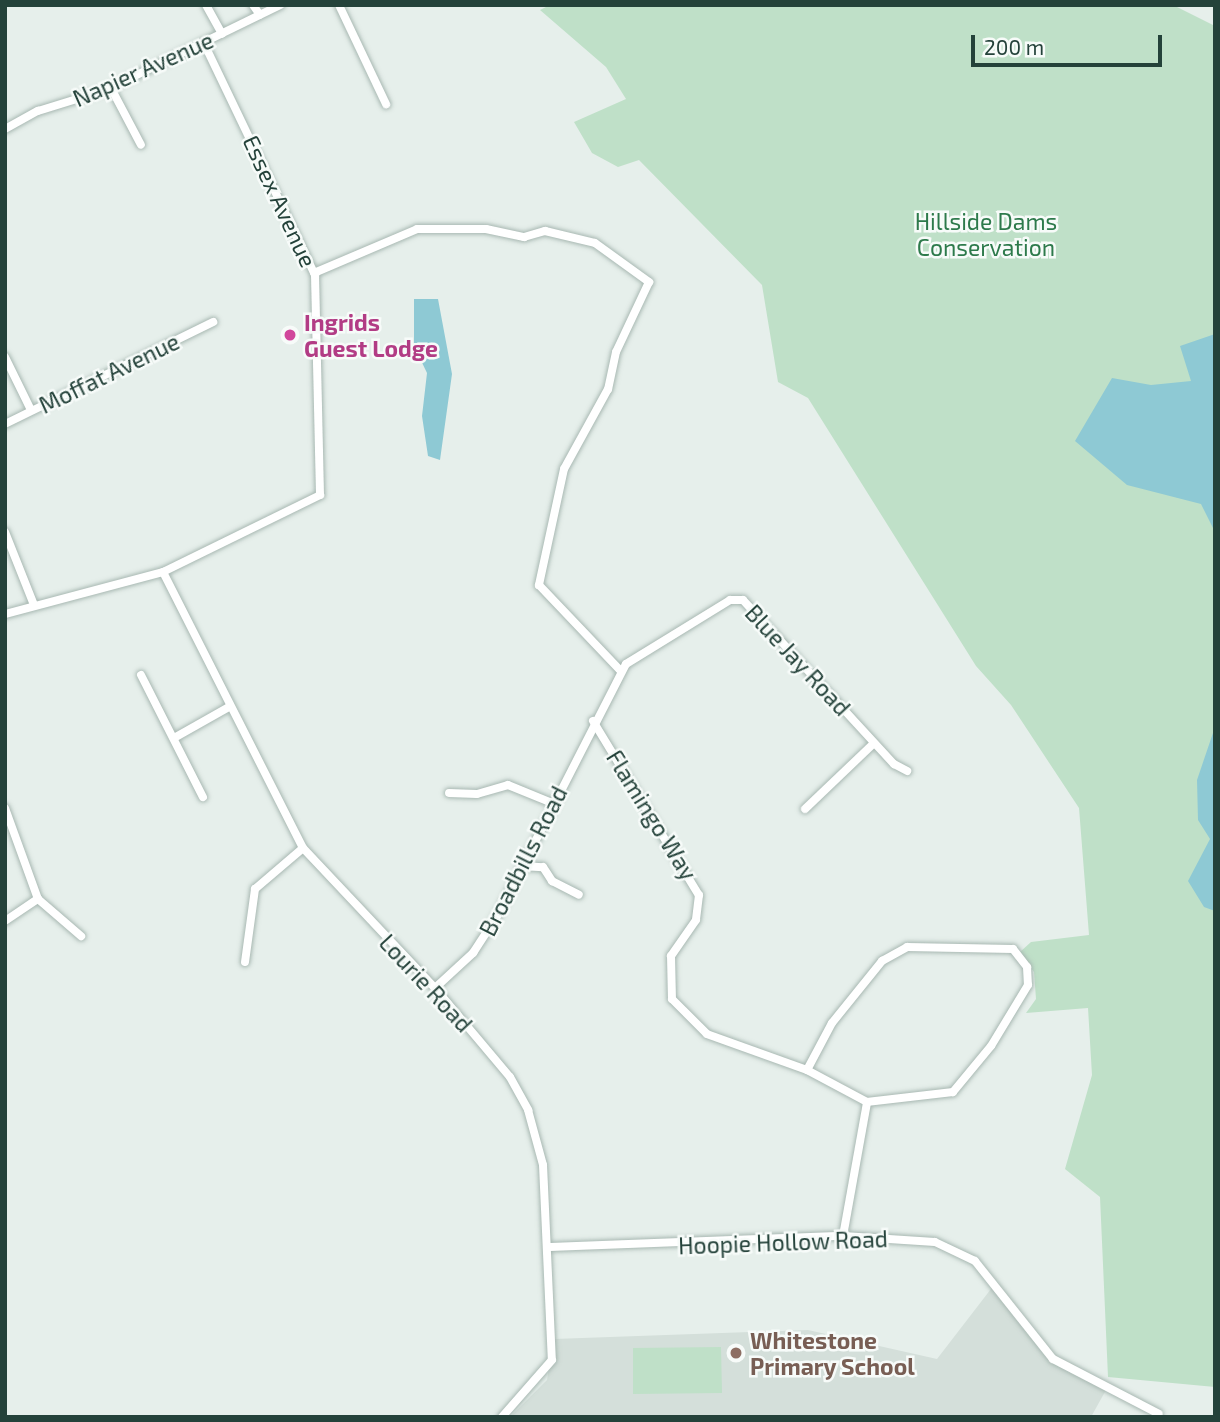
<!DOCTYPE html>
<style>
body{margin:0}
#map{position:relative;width:1220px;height:1422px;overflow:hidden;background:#e6efeb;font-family:"Exo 2",sans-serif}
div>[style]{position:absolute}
.built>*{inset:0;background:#d4dfda}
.green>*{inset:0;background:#bfe0c8}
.water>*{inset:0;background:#8ec9d4}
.roads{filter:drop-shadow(0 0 2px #a8b8b2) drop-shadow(0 0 2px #a8b8b2)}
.minor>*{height:8px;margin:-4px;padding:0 4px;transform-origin:4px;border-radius:4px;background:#fff}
.dots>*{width:19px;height:19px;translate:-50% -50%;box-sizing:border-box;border:4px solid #f7fbf9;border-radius:50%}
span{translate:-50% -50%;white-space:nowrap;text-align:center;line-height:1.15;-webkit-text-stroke:5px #f7fbf9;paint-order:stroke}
.street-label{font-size:23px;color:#24423a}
.park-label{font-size:23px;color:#2d7a4b}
.hotel-label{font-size:23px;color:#b23c85;font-weight:700}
.left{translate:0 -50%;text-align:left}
.education-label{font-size:23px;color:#785e54;font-weight:700}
.frame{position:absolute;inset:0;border:7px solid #24423a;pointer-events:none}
.scale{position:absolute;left:971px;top:35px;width:191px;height:32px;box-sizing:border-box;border:4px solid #24423a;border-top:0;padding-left:9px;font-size:21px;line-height:24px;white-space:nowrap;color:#24423a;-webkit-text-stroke:5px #f7fbf9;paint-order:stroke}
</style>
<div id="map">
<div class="built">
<div style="clip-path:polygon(994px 1285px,1039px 1348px,1106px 1390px,1091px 1417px,510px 1417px,547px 1380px,554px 1339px,808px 1330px,937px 1359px)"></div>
</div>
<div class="green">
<div style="clip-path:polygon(550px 5px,1173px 5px,1215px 26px,1215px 1387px,1108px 1377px,1100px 1197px,1065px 1169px,1092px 1075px,1088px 1008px,1026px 1013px,1036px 999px,1034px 972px,1020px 952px,1031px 942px,1089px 935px,1079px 808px,1011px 705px,976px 666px,808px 398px,778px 382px,762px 285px,639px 160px,618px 167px,592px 153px,574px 122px,626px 99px,606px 67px,540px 10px)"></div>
<div style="clip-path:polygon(721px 1347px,722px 1393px,633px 1394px,633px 1348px)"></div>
</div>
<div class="water">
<div style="clip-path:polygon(414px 299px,438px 299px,452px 374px,440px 460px,428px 456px,422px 416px,427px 373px,414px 346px)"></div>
<div style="clip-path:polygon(1215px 334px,1215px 532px,1201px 504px,1127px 485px,1075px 441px,1112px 378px,1151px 385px,1191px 381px,1180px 346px)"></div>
<div style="clip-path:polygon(1215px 727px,1215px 911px,1204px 907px,1188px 881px,1210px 839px,1198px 820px,1197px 780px)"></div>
</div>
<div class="roads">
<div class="minor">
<div style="left:206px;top:5px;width:33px;rotate:61deg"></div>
<div style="left:253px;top:5px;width:12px;rotate:55deg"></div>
<div style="left:339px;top:5px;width:110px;rotate:64.6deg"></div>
<div style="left:111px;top:88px;width:64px;rotate:62.2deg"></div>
<div style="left:5px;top:129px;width:38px;rotate:-29deg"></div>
<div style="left:38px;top:111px;width:71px;rotate:-17.2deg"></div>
<div style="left:106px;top:90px;width:194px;rotate:-26deg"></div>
<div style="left:314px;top:273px;width:112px;rotate:-23.1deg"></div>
<div style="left:417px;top:229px;width:69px"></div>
<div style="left:486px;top:229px;width:39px;rotate:12deg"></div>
<div style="left:524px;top:237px;width:22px;rotate:-16deg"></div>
<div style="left:545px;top:231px;width:51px;rotate:13.5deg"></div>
<div style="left:595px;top:243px;width:67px;rotate:35.8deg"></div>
<div style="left:649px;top:282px;width:77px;rotate:115.2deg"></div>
<div style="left:616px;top:352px;width:38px;rotate:102deg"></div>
<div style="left:608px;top:389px;width:91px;rotate:118.8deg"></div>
<div style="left:564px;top:469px;width:119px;rotate:102.2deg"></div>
<div style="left:539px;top:585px;width:119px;rotate:46.4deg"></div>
<div style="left:5px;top:357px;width:59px;rotate:63.9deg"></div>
<div style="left:5px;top:424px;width:232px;rotate:-26.1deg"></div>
<div style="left:5px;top:532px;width:79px;rotate:68.3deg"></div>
<div style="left:163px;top:572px;width:309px;rotate:63.1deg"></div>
<div style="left:303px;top:848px;width:192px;rotate:46.7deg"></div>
<div style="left:435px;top:988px;width:116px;rotate:49.9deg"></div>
<div style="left:510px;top:1077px;width:38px;rotate:61deg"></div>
<div style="left:528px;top:1110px;width:57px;rotate:74.7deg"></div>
<div style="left:543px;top:1165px;width:195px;rotate:87.4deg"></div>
<div style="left:552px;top:1360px;width:76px;rotate:131.3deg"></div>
<div style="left:5px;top:614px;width:163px;rotate:-14.9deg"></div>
<div style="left:163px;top:572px;width:175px;rotate:-26.1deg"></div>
<div style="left:320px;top:495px;width:220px;rotate:-91.3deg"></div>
<div style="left:315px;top:275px;width:257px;rotate:-115.6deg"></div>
<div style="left:141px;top:675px;width:137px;rotate:63.1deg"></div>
<div style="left:593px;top:721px;width:204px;rotate:58.7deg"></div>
<div style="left:699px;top:895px;width:25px;rotate:97deg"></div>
<div style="left:696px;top:920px;width:44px;rotate:124.8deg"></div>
<div style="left:671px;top:956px;width:43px;rotate:88.7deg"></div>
<div style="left:672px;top:999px;width:49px;rotate:45deg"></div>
<div style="left:707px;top:1034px;width:106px;rotate:19.8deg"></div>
<div style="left:174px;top:738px;width:63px;rotate:-29.4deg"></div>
<div style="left:449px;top:793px;width:28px;rotate:2deg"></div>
<div style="left:477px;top:794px;width:32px;rotate:-16deg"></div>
<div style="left:508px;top:785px;width:48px;rotate:22.2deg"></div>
<div style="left:5px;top:808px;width:97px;rotate:70.1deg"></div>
<div style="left:38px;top:899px;width:57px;rotate:40.7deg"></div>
<div style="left:805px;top:809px;width:95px;rotate:-43.7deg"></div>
<div style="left:521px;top:866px;width:22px;rotate:3deg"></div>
<div style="left:543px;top:867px;width:17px;rotate:57deg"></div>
<div style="left:552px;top:881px;width:30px;rotate:27deg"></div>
<div style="left:5px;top:921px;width:40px;rotate:-34deg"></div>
<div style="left:907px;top:947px;width:106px;rotate:1.1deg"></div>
<div style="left:1013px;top:949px;width:23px;rotate:52deg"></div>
<div style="left:1027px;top:967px;width:18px;rotate:87deg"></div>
<div style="left:1028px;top:985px;width:71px;rotate:121.2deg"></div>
<div style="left:991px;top:1046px;width:60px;rotate:129.6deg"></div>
<div style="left:953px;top:1092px;width:87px;rotate:173.4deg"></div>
<div style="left:867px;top:1102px;width:68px;rotate:-151.9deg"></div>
<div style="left:807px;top:1070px;width:53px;rotate:-62deg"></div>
<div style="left:832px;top:1023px;width:80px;rotate:-51.1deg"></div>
<div style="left:882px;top:961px;width:29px;rotate:-29deg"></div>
<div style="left:245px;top:962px;width:74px;rotate:-82.2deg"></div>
<div style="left:255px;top:889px;width:63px;rotate:-40.5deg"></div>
<div style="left:435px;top:988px;width:52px;rotate:-42.6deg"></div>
<div style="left:473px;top:953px;width:44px;rotate:-57deg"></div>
<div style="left:497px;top:916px;width:283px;rotate:-62.9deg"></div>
<div style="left:626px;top:664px;width:122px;rotate:-31.6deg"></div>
<div style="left:730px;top:600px;width:13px"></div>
<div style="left:743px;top:600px;width:223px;rotate:47.4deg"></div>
<div style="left:894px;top:764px;width:15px;rotate:28deg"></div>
<div style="left:843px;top:1236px;width:136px;rotate:-79.8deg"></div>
<div style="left:550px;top:1247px;width:293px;rotate:-2.2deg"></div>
<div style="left:843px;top:1236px;width:92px;rotate:3.7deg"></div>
<div style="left:935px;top:1242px;width:44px;rotate:25.4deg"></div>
<div style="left:975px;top:1261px;width:125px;rotate:51.5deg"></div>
<div style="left:1053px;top:1359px;width:119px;rotate:27.4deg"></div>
</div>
</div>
<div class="dots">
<div style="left:290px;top:335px;background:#d1479c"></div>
<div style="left:736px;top:1353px;background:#8d6e63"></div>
</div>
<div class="street-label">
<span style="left:143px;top:69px;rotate:-24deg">Napier Avenue</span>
<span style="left:280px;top:201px;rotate:65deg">Essex Avenue</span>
<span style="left:109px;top:373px;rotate:-26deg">Moffat Avenue</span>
<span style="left:798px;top:660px;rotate:47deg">Blue Jay Road</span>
<span style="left:652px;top:815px;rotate:58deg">Flamingo Way</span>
<span style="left:523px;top:861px;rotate:-63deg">Broadbills Road</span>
<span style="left:426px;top:983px;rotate:47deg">Lourie Road</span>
<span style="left:783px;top:1242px;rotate:-2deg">Hoopie Hollow Road</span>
</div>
<div class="park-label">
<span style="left:986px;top:234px">Hillside Dams<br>Conservation</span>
</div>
<div class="hotel-label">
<span class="left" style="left:304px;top:335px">Ingrids<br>Guest Lodge</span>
</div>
<div class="education-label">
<span class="left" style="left:750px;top:1353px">Whitestone<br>Primary School</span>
</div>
<div class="frame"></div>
<div class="scale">200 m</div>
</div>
